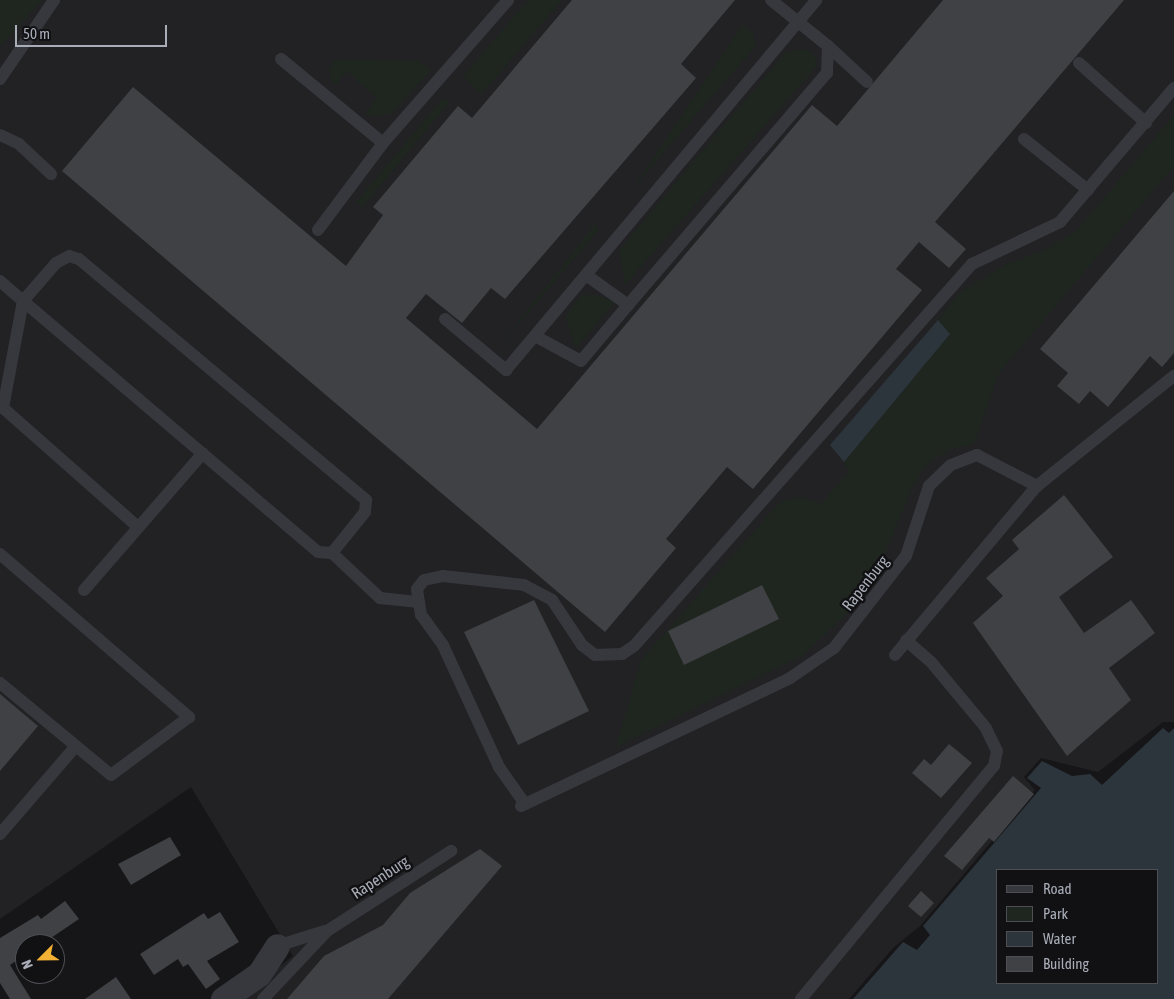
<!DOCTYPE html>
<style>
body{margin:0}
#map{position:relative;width:1174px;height:999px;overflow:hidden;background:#161618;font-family:"Asap Condensed",sans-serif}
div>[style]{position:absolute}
.built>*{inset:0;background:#222225}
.green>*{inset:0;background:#1e261f}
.water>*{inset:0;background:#2c353c}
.building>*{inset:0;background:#404145}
.lane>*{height:12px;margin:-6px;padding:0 6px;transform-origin:6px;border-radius:6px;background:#37383d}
.street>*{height:25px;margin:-12.5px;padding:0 12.5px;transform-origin:12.5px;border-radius:12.5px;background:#37383d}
span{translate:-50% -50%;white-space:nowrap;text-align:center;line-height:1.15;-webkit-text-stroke:5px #111113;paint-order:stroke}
.street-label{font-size:16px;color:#a8adb8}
.legend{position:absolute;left:996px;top:869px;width:162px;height:115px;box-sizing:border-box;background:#111113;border:1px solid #4d4f55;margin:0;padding:6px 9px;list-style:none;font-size:15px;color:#a8adb8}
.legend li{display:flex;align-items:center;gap:10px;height:25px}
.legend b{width:25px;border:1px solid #4d4f55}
.north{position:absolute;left:15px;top:934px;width:50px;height:50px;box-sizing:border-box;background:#111113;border:1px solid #4d4f55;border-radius:50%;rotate:247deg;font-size:14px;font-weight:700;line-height:20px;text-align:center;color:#a8adb8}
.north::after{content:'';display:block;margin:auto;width:18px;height:22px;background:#f2b134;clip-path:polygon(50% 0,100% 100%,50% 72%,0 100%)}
.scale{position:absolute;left:15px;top:25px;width:152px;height:22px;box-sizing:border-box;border:2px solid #a8adb8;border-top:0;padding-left:6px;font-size:15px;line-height:18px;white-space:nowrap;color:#a8adb8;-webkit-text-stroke:4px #111113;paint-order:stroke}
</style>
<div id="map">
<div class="built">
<div style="clip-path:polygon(0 0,1174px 0,1174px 722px,1163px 722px,1098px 772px,1041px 758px,1024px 777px,1035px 790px,920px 926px,893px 948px,849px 999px,238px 999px,293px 956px,191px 787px,0 919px)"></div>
</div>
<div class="green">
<div style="clip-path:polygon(0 0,42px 0,0 47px)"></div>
<div style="clip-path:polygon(528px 0,562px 0,481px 95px,463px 76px)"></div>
<div style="clip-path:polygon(743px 24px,754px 35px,756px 46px,632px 189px)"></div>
<div style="clip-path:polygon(802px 49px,814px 54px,817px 66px,625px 285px,619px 250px,785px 53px)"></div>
<div style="clip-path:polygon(335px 59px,419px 61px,431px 70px,392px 113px,375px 117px,366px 114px,376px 97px,347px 72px,336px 84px,332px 81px,329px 70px)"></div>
<div style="clip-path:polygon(443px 98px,450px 102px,362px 208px,357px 201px)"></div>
<div style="clip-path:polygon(1174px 115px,1174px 166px,999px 373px,974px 444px,953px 448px,927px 464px,912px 488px,876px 575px,851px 610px,803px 655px,616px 747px,641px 660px,779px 503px,800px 496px,821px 504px,849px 471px,844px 462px,950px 334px,938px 320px,958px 294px,1004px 265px,1046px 249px,1076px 231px)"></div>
<div style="clip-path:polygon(596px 223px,598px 231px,492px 355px)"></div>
<div style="clip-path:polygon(581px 295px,599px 295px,615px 302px,576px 348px,565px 317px)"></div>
</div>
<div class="water">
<div style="clip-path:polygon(938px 320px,950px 334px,844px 462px,830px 445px)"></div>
<div style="clip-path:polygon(evenodd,1163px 728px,1169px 733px,1174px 728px,1174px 999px,853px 999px,903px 942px,917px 950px,930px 935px,923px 926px,1041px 788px,1027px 778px,1042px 761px,1072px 776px,1090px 774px,1102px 785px,1163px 728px,998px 870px,1158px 870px,1158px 983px,998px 983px,998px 870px)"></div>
</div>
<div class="building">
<div style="clip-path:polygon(572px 0,735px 0,681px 64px,696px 78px,505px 299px,491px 288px,462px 323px,426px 294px,406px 318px,537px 429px,812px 105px,837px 126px,943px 0,1124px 0,935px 222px,966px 249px,949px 268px,919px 242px,896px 269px,922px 290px,753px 489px,727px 467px,666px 539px,676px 548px,605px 632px,62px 171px,133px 87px,346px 266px,383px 215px,373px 207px,458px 106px,472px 118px)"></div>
<div style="clip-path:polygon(1174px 191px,1174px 353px,1162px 367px,1150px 356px,1108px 407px,1090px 391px,1079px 404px,1057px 386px,1068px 373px,1040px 349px)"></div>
<div style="clip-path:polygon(1064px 495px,1113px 557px,1059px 597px,1084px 633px,1131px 600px,1155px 633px,1109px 668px,1131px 700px,1067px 756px,973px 623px,1003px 596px,986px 578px,1019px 549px,1012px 540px)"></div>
<div style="clip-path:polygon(762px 585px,779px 619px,684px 665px,668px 631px)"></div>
<div style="clip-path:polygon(534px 600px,589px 711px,518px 745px,464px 632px)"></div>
<div style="clip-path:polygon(0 694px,38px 726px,0 771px)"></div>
<div style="clip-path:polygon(949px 744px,972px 763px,941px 798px,912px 773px,924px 759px,931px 765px)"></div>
<div style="clip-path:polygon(1013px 776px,1034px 794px,994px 842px,989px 838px,962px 870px,944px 856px)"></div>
<div style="clip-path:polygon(170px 837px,181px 855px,131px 885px,118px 864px)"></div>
<div style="clip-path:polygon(480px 849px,502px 866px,388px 999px,287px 999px,324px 956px,383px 925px,410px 893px)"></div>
<div style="clip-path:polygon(921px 891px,934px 903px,921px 917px,908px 906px)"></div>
<div style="clip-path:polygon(65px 901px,79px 919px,42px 944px,25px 944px,25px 955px,10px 965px,31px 999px,10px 999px,0 983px,0 938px,38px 915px,41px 919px)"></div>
<div style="clip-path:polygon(220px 912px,239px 942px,207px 961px,220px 979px,206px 989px,188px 964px,183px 967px,178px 959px,154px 975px,140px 954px,204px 913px,208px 919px)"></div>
<div style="clip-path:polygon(116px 977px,131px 999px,85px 999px)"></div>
</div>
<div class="lane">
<div style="left:828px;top:46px;width:53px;rotate:42.7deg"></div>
<div style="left:281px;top:59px;width:132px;rotate:39.5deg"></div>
<div style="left:1079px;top:63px;width:90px;rotate:41.8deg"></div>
<div style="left:0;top:79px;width:96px;rotate:-55.6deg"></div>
<div style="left:0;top:135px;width:21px;rotate:25deg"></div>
<div style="left:19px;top:144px;width:44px;rotate:43.2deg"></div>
<div style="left:1024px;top:139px;width:82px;rotate:38.6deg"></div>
<div style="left:318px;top:230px;width:109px;rotate:-53.2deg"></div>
<div style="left:383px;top:143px;width:190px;rotate:-48.8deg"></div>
<div style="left:69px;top:256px;width:10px;rotate:17deg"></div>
<div style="left:79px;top:259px;width:375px;rotate:40deg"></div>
<div style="left:366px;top:500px;width:12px;rotate:95deg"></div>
<div style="left:365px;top:512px;width:53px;rotate:128.8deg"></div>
<div style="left:332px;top:553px;width:14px;rotate:-176deg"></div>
<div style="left:318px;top:552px;width:387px;rotate:-139.6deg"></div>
<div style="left:23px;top:301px;width:50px;rotate:-49deg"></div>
<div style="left:56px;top:263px;width:15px;rotate:-28deg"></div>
<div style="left:586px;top:275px;width:52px;rotate:35.5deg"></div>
<div style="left:628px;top:305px;width:306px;rotate:-49.4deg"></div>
<div style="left:827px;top:73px;width:27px;rotate:-88deg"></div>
<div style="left:828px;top:46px;width:73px;rotate:-141.1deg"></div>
<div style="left:0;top:281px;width:30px;rotate:41deg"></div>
<div style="left:23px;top:301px;width:109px;rotate:100.6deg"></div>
<div style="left:3px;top:408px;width:180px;rotate:41.4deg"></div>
<div style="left:445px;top:319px;width:80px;rotate:39.9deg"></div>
<div style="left:506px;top:370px;width:483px;rotate:-50deg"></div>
<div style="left:535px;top:336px;width:52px;rotate:28.5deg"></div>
<div style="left:581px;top:361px;width:73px;rotate:-50deg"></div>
<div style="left:332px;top:553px;width:66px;rotate:43.2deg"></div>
<div style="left:380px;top:598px;width:37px;rotate:6deg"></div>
<div style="left:0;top:554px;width:250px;rotate:40.8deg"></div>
<div style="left:189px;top:717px;width:97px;rotate:143.4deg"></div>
<div style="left:111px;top:775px;width:144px;rotate:-140.3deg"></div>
<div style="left:84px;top:590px;width:181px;rotate:-49deg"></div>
<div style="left:895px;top:655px;width:221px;rotate:-50deg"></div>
<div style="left:525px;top:804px;width:45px;rotate:-125.1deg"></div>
<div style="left:499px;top:767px;width:134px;rotate:-114.7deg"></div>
<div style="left:443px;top:645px;width:37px;rotate:-126deg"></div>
<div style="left:421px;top:615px;width:26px;rotate:-99deg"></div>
<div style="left:417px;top:589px;width:11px;rotate:-52deg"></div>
<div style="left:424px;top:580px;width:19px;rotate:-12deg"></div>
<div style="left:443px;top:576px;width:81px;rotate:6.3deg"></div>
<div style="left:524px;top:585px;width:32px;rotate:28deg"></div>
<div style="left:552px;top:600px;width:54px;rotate:56.3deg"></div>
<div style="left:582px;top:645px;width:16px;rotate:38deg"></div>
<div style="left:595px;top:655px;width:27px;rotate:-2deg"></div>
<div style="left:622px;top:654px;width:14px;rotate:-34deg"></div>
<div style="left:634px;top:646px;width:510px;rotate:-48.5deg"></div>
<div style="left:972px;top:264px;width:98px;rotate:-25.5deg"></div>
<div style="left:1060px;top:222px;width:176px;rotate:-49.6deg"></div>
<div style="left:521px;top:806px;width:298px;rotate:-25.4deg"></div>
<div style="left:790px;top:678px;width:53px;rotate:-34.3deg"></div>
<div style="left:834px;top:648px;width:117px;rotate:-52deg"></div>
<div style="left:906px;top:556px;width:74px;rotate:-71.8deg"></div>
<div style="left:929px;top:486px;width:30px;rotate:-44deg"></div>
<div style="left:951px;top:465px;width:28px;rotate:-21deg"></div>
<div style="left:977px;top:455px;width:68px;rotate:27.3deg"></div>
<div style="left:1037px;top:486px;width:176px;rotate:-38.8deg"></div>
<div style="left:0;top:834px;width:116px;rotate:-49.2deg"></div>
<div style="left:277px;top:946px;width:50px;rotate:-17.4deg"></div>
<div style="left:263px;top:999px;width:93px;rotate:-46.7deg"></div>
<div style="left:327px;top:931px;width:148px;rotate:-32.8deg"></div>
<div style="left:801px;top:999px;width:303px;rotate:-50.4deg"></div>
<div style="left:994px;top:766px;width:15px;rotate:-79deg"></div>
<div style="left:997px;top:751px;width:25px;rotate:-116deg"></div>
<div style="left:986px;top:728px;width:86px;rotate:-129.8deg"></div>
<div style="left:931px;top:662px;width:33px;rotate:-139deg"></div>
</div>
<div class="street">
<div style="left:223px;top:999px;width:44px;rotate:-34.8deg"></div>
<div style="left:259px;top:974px;width:33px;rotate:-57deg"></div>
</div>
<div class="street-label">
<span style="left:865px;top:583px;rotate:-52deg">Rapenburg</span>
<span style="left:380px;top:877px;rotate:-33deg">Rapenburg</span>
</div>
<ul class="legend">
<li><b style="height:6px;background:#37383d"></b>Road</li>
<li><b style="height:14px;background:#1e261f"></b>Park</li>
<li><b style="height:14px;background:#2c353c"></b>Water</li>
<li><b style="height:14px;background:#404145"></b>Building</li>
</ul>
<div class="north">N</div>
<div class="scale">50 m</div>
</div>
